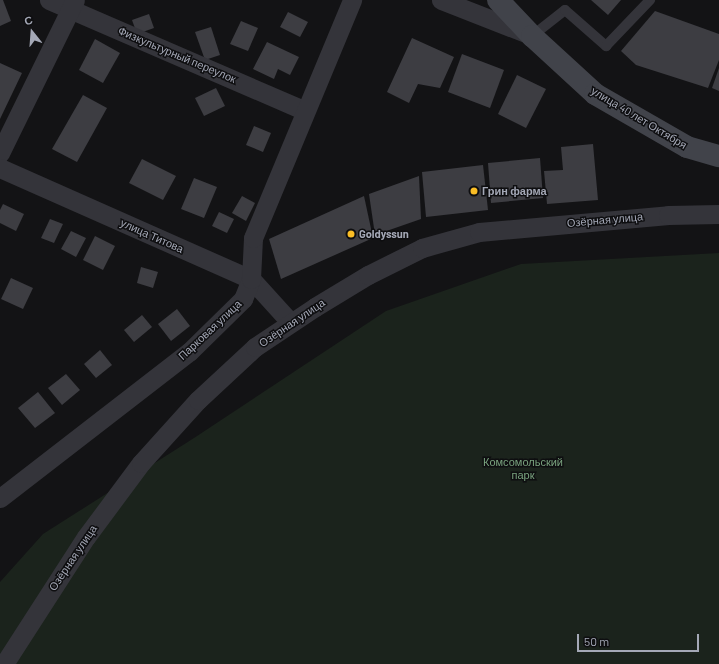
<!DOCTYPE html>
<meta charset="utf-8">
<style>
body{margin:0}
#map{position:relative;width:719px;height:664px;overflow:hidden;background:#131315;font-family:Barlow,sans-serif}
div>[style]{position:absolute}
.green>*{inset:0;background:#1b231c}
.building>*{inset:0;background:#3d3d42}
.lane>*{height:10px;margin:-5px;padding:0 5px;transform-origin:5px;border-radius:5px;background:#34343a}
.street>*{height:19px;margin:-9.5px;padding:0 9.5px;transform-origin:9.5px;border-radius:9.5px;background:#34343a}
.secondary>*{height:22px;margin:-11px;padding:0 11px;transform-origin:11px;border-radius:11px;background:#41434a}
.dots>*{width:11px;height:11px;translate:-50% -50%;box-sizing:border-box;border:2px solid #0e0e10;border-radius:50%}
span{translate:-50% -50%;white-space:nowrap;text-align:center;line-height:1.15;-webkit-text-stroke:3px #0e0e10;paint-order:stroke}
.street-label{font-size:11px;color:#a4a8b6}
.poi-label{font-size:11px;color:#a4a8b6;font-weight:700}
.left{translate:0 -50%;text-align:left}
.park-label{font-size:11px;color:#79a27e}
.north{position:absolute;left:12px;top:12px;width:40px;height:40px;-webkit-text-stroke:3px #0e0e10;paint-order:stroke;rotate:343deg;font-size:11px;font-weight:700;line-height:16px;text-align:center;color:#a4a8b6}
.north::after{content:'';display:block;margin:auto;width:14px;height:18px;background:#a4a8b6;clip-path:polygon(50% 0,100% 100%,50% 72%,0 100%)}
.scale{position:absolute;left:577px;top:634px;width:122px;height:18px;box-sizing:border-box;border:2px solid #a4a8b6;border-top:0;padding-left:5px;font-size:12px;line-height:14px;white-space:nowrap;color:#a4a8b6;-webkit-text-stroke:3px #0e0e10;paint-order:stroke}
</style>
<div id="map">
<div class="green">
<div style="clip-path:polygon(719px 253px,719px 664px,0 664px,0 582px,43px 534px,194px 438px,386px 311px,521px 264px)"></div>
</div>
<div class="building">
<div style="clip-path:polygon(0 0,3px 0,11px 21px,0 26px)"></div>
<div style="clip-path:polygon(591px 0,621px 0,608px 15px)"></div>
<div style="clip-path:polygon(655px 11px,719px 34px,719px 60px,708px 88px,636px 65px,621px 51px)"></div>
<div style="clip-path:polygon(288px 12px,308px 22px,300px 37px,280px 27px)"></div>
<div style="clip-path:polygon(149px 14px,154px 28px,137px 34px,132px 20px)"></div>
<div style="clip-path:polygon(241px 21px,258px 28px,248px 51px,230px 44px)"></div>
<div style="clip-path:polygon(211px 27px,220px 55px,205px 60px,195px 32px)"></div>
<div style="clip-path:polygon(412px 38px,454px 57px,440px 88px,418px 84px,409px 103px,387px 92px)"></div>
<div style="clip-path:polygon(95px 39px,120px 53px,103px 83px,79px 70px)"></div>
<div style="clip-path:polygon(267px 42px,299px 57px,290px 75px,278px 69px,274px 79px,253px 69px)"></div>
<div style="clip-path:polygon(462px 54px,504px 70px,490px 108px,448px 92px)"></div>
<div style="clip-path:polygon(0 63px,22px 73px,0 119px)"></div>
<div style="clip-path:polygon(719px 68px,719px 91px,712px 88px)"></div>
<div style="clip-path:polygon(517px 75px,546px 89px,526px 128px,498px 114px)"></div>
<div style="clip-path:polygon(216px 88px,225px 106px,204px 116px,195px 98px)"></div>
<div style="clip-path:polygon(83px 95px,107px 108px,77px 162px,52px 149px)"></div>
<div style="clip-path:polygon(254px 126px,271px 133px,263px 152px,246px 145px)"></div>
<div style="clip-path:polygon(593px 144px,598px 200px,547px 204px,544px 171px,563px 170px,561px 147px)"></div>
<div style="clip-path:polygon(540px 158px,543px 198px,491px 203px,488px 163px)"></div>
<div style="clip-path:polygon(142px 159px,176px 176px,163px 200px,129px 183px)"></div>
<div style="clip-path:polygon(483px 165px,488px 210px,426px 217px,422px 172px)"></div>
<div style="clip-path:polygon(419px 176px,421px 219px,375px 235px,369px 194px)"></div>
<div style="clip-path:polygon(194px 178px,217px 187px,204px 218px,181px 209px)"></div>
<div style="clip-path:polygon(242px 196px,255px 203px,246px 221px,232px 213px)"></div>
<div style="clip-path:polygon(364px 196px,373px 238px,281px 279px,269px 239px)"></div>
<div style="clip-path:polygon(3px 204px,24px 214px,16px 231px,0 223px,0 210px)"></div>
<div style="clip-path:polygon(219px 212px,234px 219px,227px 233px,212px 226px)"></div>
<div style="clip-path:polygon(50px 219px,63px 224px,54px 243px,41px 238px)"></div>
<div style="clip-path:polygon(71px 231px,86px 238px,76px 257px,61px 249px)"></div>
<div style="clip-path:polygon(95px 236px,115px 246px,103px 270px,83px 260px)"></div>
<div style="clip-path:polygon(141px 267px,158px 272px,153px 288px,137px 283px)"></div>
<div style="clip-path:polygon(11px 278px,33px 288px,23px 309px,1px 299px)"></div>
<div style="clip-path:polygon(177px 309px,190px 326px,171px 341px,158px 324px)"></div>
<div style="clip-path:polygon(142px 315px,152px 327px,134px 342px,124px 330px)"></div>
<div style="clip-path:polygon(100px 350px,112px 365px,96px 378px,84px 364px)"></div>
<div style="clip-path:polygon(66px 374px,80px 390px,62px 405px,48px 388px)"></div>
<div style="clip-path:polygon(38px 392px,55px 413px,35px 428px,18px 408px)"></div>
</div>
<div class="lane">
<div style="left:532px;top:36px;width:42px;rotate:-38.2deg"></div>
<div style="left:565px;top:10px;width:55px;rotate:41.3deg"></div>
<div style="left:606px;top:46px;width:64px;rotate:-46.3deg"></div>
</div>
<div class="street">
<div style="left:49px;top:0;width:279px;rotate:23.4deg"></div>
<div style="left:441px;top:0;width:97px;rotate:21.3deg"></div>
<div style="left:0;top:153px;width:170px;rotate:-63.9deg"></div>
<div style="left:0;top:168px;width:274px;rotate:23.9deg"></div>
<div style="left:251px;top:279px;width:59px;rotate:47.7deg"></div>
<div style="left:0;top:498px;width:239px;rotate:-37.7deg"></div>
<div style="left:189px;top:352px;width:76px;rotate:-44.5deg"></div>
<div style="left:243px;top:299px;width:22px;rotate:-68deg"></div>
<div style="left:251px;top:279px;width:41px;rotate:-87.2deg"></div>
<div style="left:253px;top:238px;width:258px;rotate:-67.4deg"></div>
<div style="left:4px;top:664px;width:151px;rotate:-57.2deg"></div>
<div style="left:86px;top:537px;width:92px;rotate:-53.4deg"></div>
<div style="left:141px;top:463px;width:85px;rotate:-47.9deg"></div>
<div style="left:198px;top:400px;width:78px;rotate:-42.9deg"></div>
<div style="left:255px;top:347px;width:72px;rotate:-33.7deg"></div>
<div style="left:315px;top:307px;width:62px;rotate:-31.1deg"></div>
<div style="left:368px;top:275px;width:60px;rotate:-26.6deg"></div>
<div style="left:422px;top:248px;width:59px;rotate:-15.7deg"></div>
<div style="left:479px;top:232px;width:190px;rotate:-5.1deg"></div>
<div style="left:668px;top:215px;width:51px;rotate:-1.1deg"></div>
</div>
<div class="secondary">
<div style="left:498px;top:0;width:50px;rotate:46.6deg"></div>
<div style="left:532px;top:36px;width:86px;rotate:42.6deg"></div>
<div style="left:595px;top:94px;width:106px;rotate:29.9deg"></div>
<div style="left:687px;top:147px;width:33px;rotate:16deg"></div>
</div>
<div class="dots">
<div style="left:474px;top:191px;background:#fabd25"></div>
<div style="left:351px;top:234px;background:#fabd25"></div>
</div>
<div class="street-label">
<span style="left:177px;top:55px;rotate:23deg">Физкультурный переулок</span>
<span style="left:639px;top:118px;rotate:31deg">улица 40 лет Октября</span>
<span style="left:605px;top:220px;rotate:-5deg">Озёрная улица</span>
<span style="left:152px;top:236px;rotate:24deg">улица Титова</span>
<span style="left:292px;top:323px;rotate:-34deg">Озёрная улица</span>
<span style="left:210px;top:330px;rotate:-43deg">Парковая улица</span>
<span style="left:73px;top:558px;rotate:-56deg">Озёрная улица</span>
</div>
<div class="poi-label">
<span class="left" style="left:482px;top:191px">Грин фарма</span>
<span class="left" style="left:359px;top:234px">Goldyssun</span>
</div>
<div class="park-label">
<span style="left:523px;top:469px">Комсомольский<br>парк</span>
</div>
<div class="north">С</div>
<div class="scale">50 m</div>
</div>
